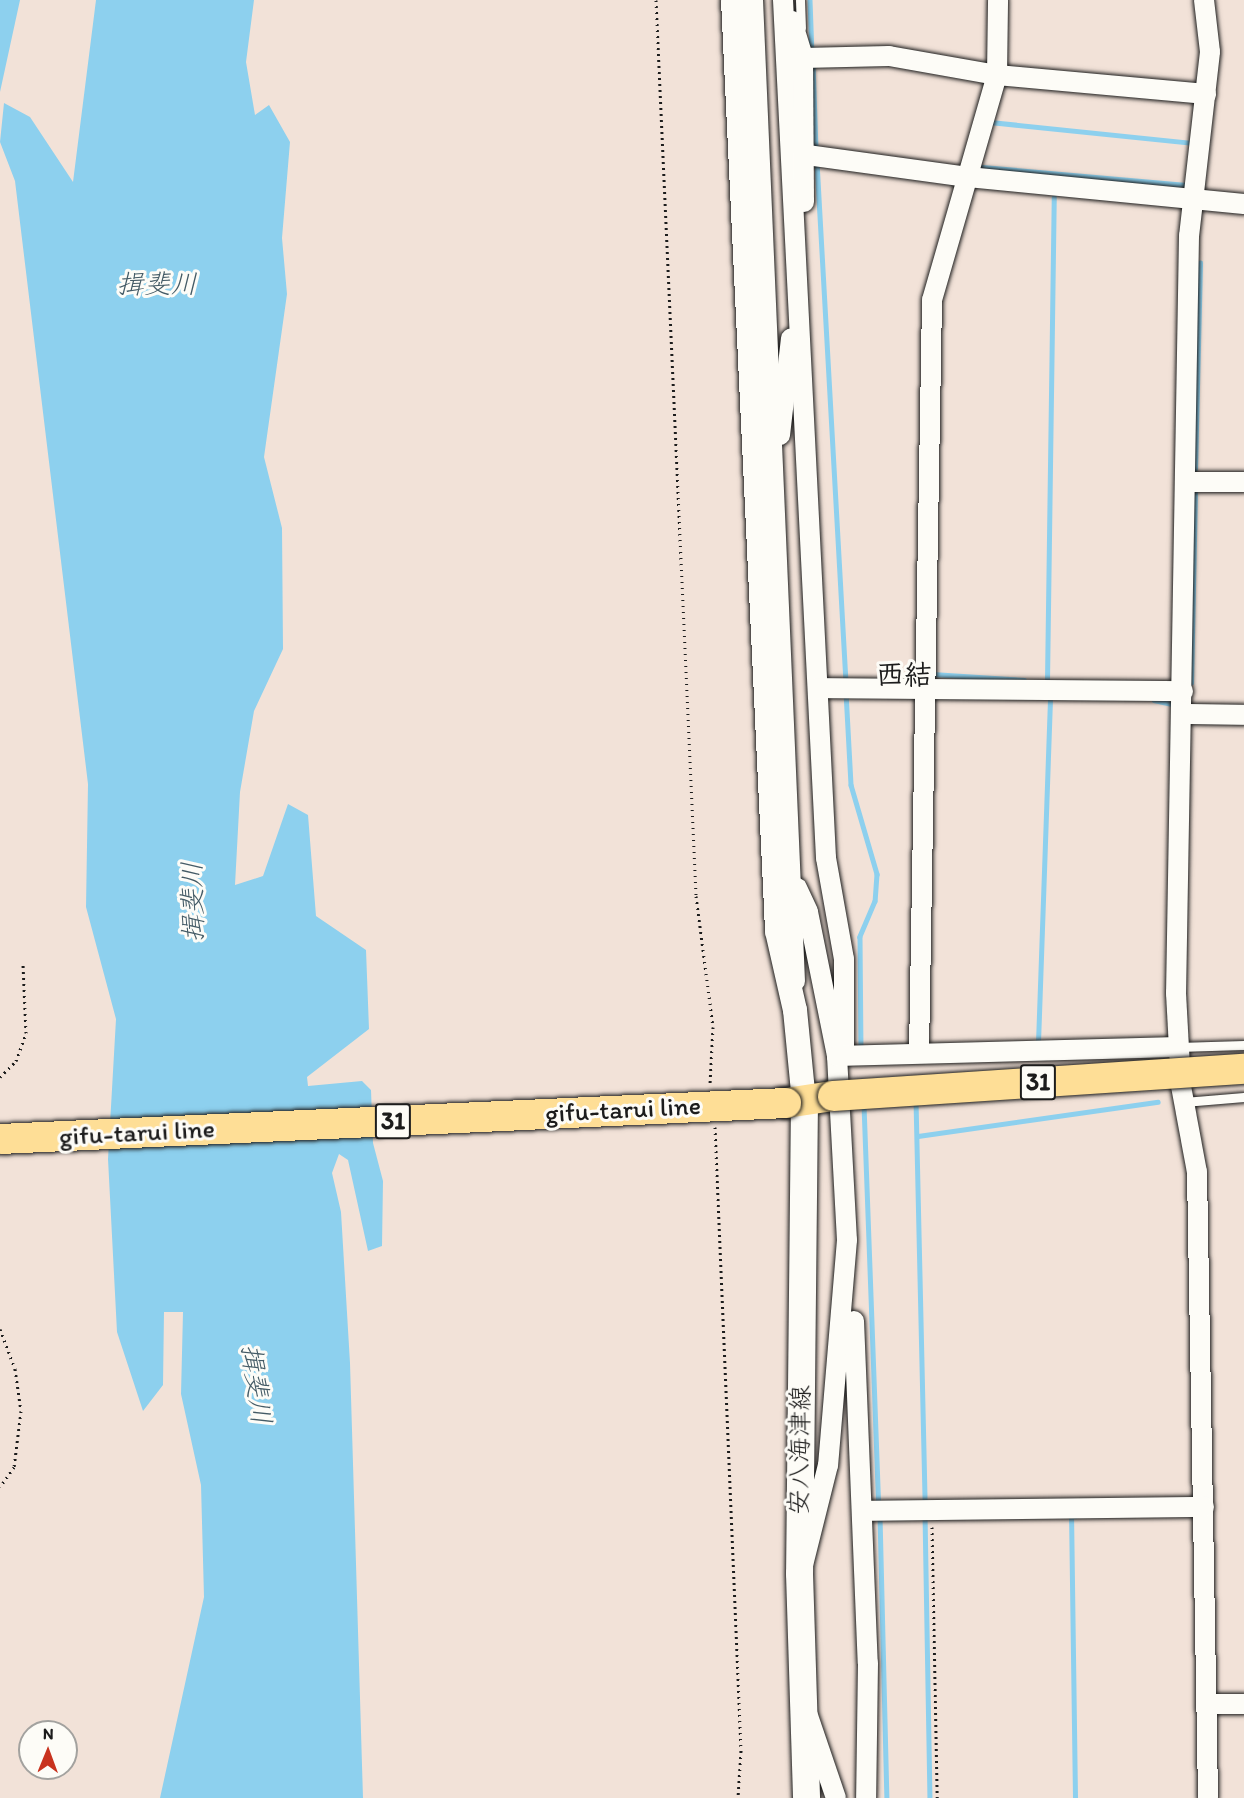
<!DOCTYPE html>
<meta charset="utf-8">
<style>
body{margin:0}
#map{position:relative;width:1244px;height:1798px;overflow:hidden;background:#f2e2d8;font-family:Itim,"Klee One",sans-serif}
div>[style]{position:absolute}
.water>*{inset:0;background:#8dd0ee}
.stream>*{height:4.5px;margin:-2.25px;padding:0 2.25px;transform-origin:2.25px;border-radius:2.25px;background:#8dd0ee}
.path>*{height:3px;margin-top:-1.5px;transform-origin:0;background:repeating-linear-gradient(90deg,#1c1c1c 0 1.5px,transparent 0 6px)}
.roads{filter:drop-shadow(0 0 2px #1c1c1c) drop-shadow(0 0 2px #1c1c1c)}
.service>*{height:9px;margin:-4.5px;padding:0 4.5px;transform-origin:4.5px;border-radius:4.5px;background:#fdfcf7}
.minor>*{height:20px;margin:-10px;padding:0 10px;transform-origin:10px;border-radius:10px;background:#fdfcf7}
.tertiary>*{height:24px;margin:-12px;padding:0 12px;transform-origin:12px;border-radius:12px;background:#fdfcf7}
.secondary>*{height:27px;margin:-13.5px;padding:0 13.5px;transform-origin:13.5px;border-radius:13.5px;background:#fdfcf7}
.primary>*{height:30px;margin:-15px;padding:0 15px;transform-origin:15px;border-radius:15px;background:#fede96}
.bridges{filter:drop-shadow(0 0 2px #1c1c1c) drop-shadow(0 0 2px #1c1c1c)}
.primary-bridge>*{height:30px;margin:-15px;padding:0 15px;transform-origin:15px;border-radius:15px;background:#fede96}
span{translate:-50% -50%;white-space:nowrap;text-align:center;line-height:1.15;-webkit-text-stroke:6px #fdfcf7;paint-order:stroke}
.shield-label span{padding:2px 4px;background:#fdfcf7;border:2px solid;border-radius:4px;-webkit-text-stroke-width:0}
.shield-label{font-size:24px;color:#1c1c1c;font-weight:700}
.street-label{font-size:26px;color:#1c1c1c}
.water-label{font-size:27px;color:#445b66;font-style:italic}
.quarter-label{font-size:28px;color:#1c1c1c;font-weight:700}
.north{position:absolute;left:18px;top:1720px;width:60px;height:60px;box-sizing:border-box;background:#fdfcf7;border:2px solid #a3a29f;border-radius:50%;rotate:1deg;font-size:16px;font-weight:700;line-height:24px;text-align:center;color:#1c1c1c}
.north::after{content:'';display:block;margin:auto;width:21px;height:27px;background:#c8321e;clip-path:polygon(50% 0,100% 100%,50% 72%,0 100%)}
</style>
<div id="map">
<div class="water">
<div style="clip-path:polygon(0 0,20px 0,0 92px)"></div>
<div style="clip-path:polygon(96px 0,254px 0,246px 62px,255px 115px,269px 105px,290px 142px,282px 238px,287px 294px,264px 457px,282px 528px,283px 649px,254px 711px,240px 792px,235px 885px,263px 876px,288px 804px,308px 815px,316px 916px,366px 950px,369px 1029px,307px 1077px,308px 1086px,362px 1081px,371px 1090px,373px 1143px,383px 1181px,382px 1246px,368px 1251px,348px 1160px,339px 1154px,332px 1173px,341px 1212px,350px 1363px,363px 1798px,160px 1798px,204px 1597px,201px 1485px,181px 1394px,183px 1312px,164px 1312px,163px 1385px,143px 1411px,117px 1332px,108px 1159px,116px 1019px,86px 907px,88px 784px,15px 181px,0 142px,4px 103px,30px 117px,73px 182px)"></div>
</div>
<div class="stream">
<div style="left:810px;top:0;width:54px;rotate:87.9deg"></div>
<div style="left:813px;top:63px;width:87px;rotate:88deg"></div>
<div style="left:990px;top:122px;width:205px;rotate:5.9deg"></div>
<div style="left:817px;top:162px;width:522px;rotate:86.81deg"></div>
<div style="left:982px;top:167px;width:208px;rotate:5deg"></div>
<div style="left:1195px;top:469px;width:206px;rotate:-88.6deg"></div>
<div style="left:932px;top:674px;width:92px;rotate:3.7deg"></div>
<div style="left:1047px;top:681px;width:483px;rotate:-89.2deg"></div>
<div style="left:1191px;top:683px;width:191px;rotate:-88.8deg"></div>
<div style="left:846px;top:692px;width:93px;rotate:86.9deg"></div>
<div style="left:851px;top:785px;width:93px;rotate:73.7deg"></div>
<div style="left:877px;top:874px;width:27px;rotate:94deg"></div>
<div style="left:875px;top:901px;width:39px;rotate:113deg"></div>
<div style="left:860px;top:937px;width:114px;rotate:89.5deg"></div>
<div style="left:1154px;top:700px;width:18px;rotate:13deg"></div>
<div style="left:1038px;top:1043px;width:345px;rotate:-88deg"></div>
<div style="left:916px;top:1100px;width:406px;rotate:88.7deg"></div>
<div style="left:864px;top:1105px;width:402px;rotate:87.9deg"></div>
<div style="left:918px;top:1136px;width:242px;rotate:-8.1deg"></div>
<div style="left:925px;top:1514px;width:284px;rotate:89deg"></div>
<div style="left:880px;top:1516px;width:282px;rotate:88.6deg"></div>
<div style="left:1075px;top:1798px;width:281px;rotate:-90.8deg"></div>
<div style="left:1071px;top:1517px;width:5px"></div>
</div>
<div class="path">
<div style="left:656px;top:0;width:897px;rotate:87.44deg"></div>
<div style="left:696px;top:896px;width:132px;rotate:82.6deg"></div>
<div style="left:713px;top:1027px;width:58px;rotate:93deg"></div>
<div style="left:0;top:1077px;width:23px;rotate:-45deg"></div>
<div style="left:16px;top:1061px;width:30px;rotate:-70deg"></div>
<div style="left:26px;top:1033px;width:68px;rotate:-92.5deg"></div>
<div style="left:715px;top:1127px;width:625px;rotate:87.61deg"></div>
<div style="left:741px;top:1751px;width:47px;rotate:93.7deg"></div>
<div style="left:0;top:1329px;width:43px;rotate:69.4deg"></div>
<div style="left:15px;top:1369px;width:42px;rotate:81.9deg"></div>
<div style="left:21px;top:1411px;width:56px;rotate:97.1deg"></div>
<div style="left:14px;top:1467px;width:24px;rotate:125deg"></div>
<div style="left:932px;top:1527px;width:271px;rotate:88.9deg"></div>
</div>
<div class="roads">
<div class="service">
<div style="left:800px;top:0;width:28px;rotate:88deg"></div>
<div style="left:1178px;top:1047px;width:66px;rotate:-1.7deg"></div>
<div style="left:1184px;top:1102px;width:60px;rotate:-4.8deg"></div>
</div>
<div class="minor">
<div style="left:753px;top:0;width:982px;rotate:87.55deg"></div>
<div style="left:783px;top:0;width:859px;rotate:87.13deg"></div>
<div style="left:826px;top:858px;width:103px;rotate:79.9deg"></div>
<div style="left:844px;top:959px;width:90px;rotate:90deg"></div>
<div style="left:844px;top:1049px;width:10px;rotate:135deg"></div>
<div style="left:1204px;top:0;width:52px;rotate:83.4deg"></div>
<div style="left:1210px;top:52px;width:185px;rotate:96.5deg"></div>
<div style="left:1189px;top:236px;width:757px;rotate:90.98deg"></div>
<div style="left:1176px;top:993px;width:93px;rotate:86.9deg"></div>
<div style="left:1181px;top:1086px;width:87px;rotate:79.5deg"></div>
<div style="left:1197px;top:1172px;width:626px;rotate:88.99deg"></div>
<div style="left:792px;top:21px;width:39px;rotate:73deg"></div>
<div style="left:803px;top:58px;width:86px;rotate:-1.3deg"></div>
<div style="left:889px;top:56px;width:110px;rotate:10deg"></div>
<div style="left:997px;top:75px;width:210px;rotate:5.2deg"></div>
<div style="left:803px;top:58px;width:144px;rotate:89.6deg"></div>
<div style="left:807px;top:155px;width:162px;rotate:7.8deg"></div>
<div style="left:968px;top:177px;width:277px;rotate:5.6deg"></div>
<div style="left:780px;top:435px;width:97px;rotate:-83.5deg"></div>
<div style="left:1186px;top:482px;width:58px"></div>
<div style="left:818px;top:688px;width:365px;rotate:0.5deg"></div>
<div style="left:1183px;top:714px;width:61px;rotate:0.9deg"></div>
<div style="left:797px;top:888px;width:26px;rotate:65deg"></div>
<div style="left:808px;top:912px;width:147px;rotate:78.6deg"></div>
<div style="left:837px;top:1056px;width:184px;rotate:86.9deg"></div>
<div style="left:847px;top:1240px;width:226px;rotate:94.8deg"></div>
<div style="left:828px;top:1465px;width:103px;rotate:104deg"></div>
<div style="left:919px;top:1053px;width:753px;rotate:-89.01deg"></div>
<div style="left:932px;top:300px;width:234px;rotate:-73.9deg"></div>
<div style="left:997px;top:75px;width:75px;rotate:-89.2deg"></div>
<div style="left:837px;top:1056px;width:341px;rotate:-1.5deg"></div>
<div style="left:854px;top:1321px;width:342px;rotate:87.7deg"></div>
<div style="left:868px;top:1663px;width:135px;rotate:90.8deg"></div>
<div style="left:862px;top:1511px;width:342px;rotate:-0.7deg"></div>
<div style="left:1207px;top:1704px;width:37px"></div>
<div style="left:806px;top:1710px;width:93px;rotate:71.2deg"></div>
</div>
<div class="tertiary">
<div style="left:733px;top:0;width:932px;rotate:87.29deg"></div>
<div style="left:777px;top:931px;width:81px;rotate:77.2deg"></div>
<div style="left:795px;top:1010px;width:91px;rotate:84.4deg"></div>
</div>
<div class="secondary">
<div style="left:804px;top:1101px;width:472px;rotate:90.6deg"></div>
<div style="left:799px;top:1573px;width:225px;rotate:88.2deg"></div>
</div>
<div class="primary">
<div style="left:786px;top:1103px;width:48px;rotate:-8.5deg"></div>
</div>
</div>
<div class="bridges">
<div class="primary-bridge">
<div style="left:833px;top:1096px;width:412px;rotate:-3.8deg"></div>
<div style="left:0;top:1139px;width:787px;rotate:-2.62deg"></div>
</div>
</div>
<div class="shield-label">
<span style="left:1038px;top:1082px">31</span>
<span style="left:393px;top:1121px">31</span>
</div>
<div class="street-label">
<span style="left:623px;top:1110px;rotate:-3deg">gifu-tarui line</span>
<span style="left:137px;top:1133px;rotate:-3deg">gifu-tarui line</span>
<span style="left:800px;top:1450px;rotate:-89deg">安八海津線</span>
</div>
<div class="water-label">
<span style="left:157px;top:284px">揖斐川</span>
<span style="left:192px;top:902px;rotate:-91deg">揖斐川</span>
<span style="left:257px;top:1384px;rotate:82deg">揖斐川</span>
</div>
<div class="quarter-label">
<span style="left:904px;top:674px">西結</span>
</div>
<div class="north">N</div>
</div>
